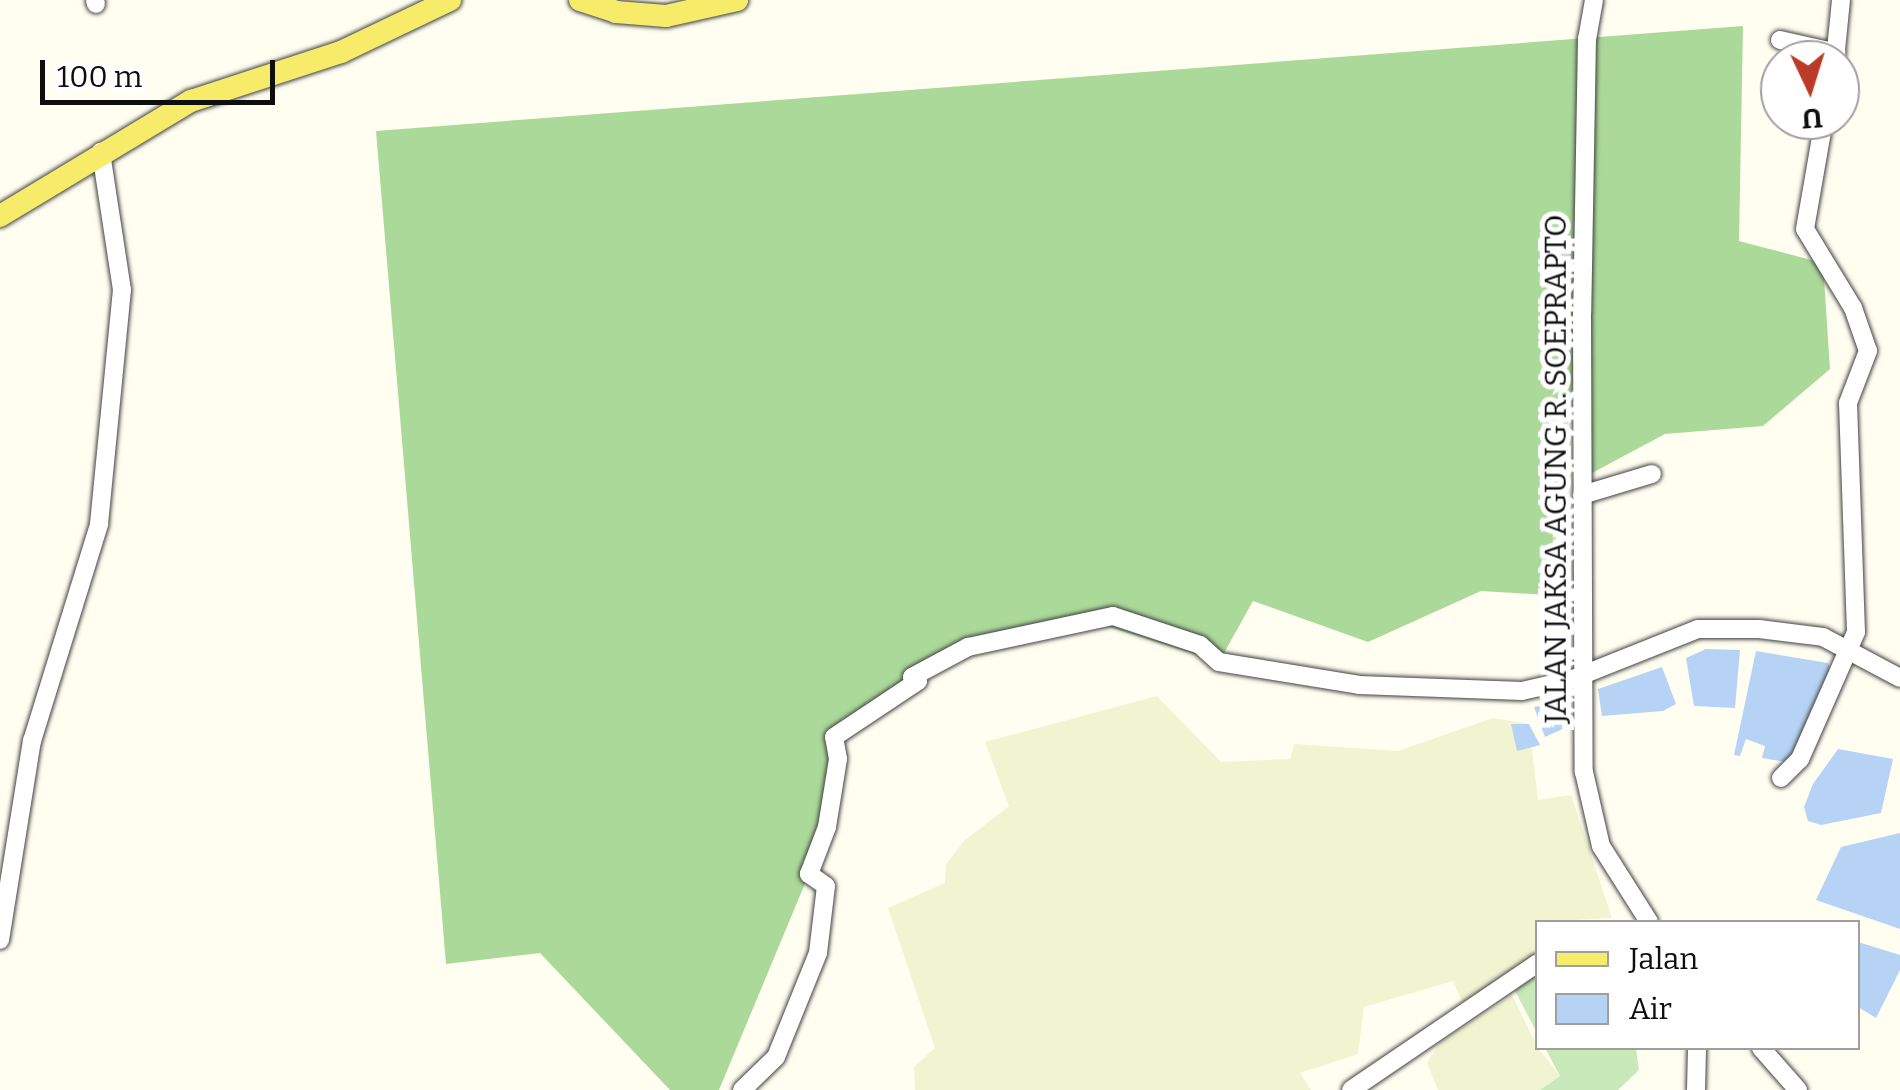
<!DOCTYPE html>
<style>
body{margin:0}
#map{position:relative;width:1900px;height:1090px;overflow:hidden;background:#fffef0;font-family:Bitter,serif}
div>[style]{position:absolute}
.farmland>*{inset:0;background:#f1f4d1}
.green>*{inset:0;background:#cae9ba}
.forest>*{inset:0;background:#abd99a}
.water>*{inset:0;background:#b6d2f5}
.roads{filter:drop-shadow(0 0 2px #414141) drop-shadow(0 0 2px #414141)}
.minor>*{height:18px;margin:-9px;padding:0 9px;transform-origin:9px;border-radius:9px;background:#fff}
.major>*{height:22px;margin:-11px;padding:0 11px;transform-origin:11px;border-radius:11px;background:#f6ec69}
span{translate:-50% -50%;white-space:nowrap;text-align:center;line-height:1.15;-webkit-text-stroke:10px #fff;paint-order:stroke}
.street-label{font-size:30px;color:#0e0e0e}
.legend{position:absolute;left:1535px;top:920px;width:325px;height:130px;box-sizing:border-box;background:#fff;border:2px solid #9f9f9f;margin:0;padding:12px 18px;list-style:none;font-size:30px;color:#0e0e0e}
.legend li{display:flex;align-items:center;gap:20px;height:50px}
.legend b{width:50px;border:2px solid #9f9f9f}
.north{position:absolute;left:1760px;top:40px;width:100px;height:100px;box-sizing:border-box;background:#fff;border:2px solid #9f9f9f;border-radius:50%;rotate:176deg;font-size:28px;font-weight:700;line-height:40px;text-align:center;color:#0e0e0e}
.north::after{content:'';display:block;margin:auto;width:35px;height:45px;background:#bc3b28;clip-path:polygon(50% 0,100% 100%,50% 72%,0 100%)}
.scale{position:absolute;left:40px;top:60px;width:235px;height:45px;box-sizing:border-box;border:5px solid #0e0e0e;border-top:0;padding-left:12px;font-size:30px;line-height:35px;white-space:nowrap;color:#0e0e0e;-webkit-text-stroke:8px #fff;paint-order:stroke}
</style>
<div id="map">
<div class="farmland">
<div style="clip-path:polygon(1157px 696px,1221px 762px,1290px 759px,1294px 744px,1398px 751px,1493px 718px,1529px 724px,1538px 800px,1571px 795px,1612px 918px,1538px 922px,1537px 960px,1468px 1014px,1453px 981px,1364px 1007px,1358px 1054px,1300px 1073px,1311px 1090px,915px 1090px,914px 1067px,935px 1048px,888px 908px,945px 883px,946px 864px,964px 841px,1009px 806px,985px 742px)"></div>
<div style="clip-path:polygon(1512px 995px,1538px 1048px,1560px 1076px,1540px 1090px,1438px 1090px,1427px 1063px,1441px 1042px)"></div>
</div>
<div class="green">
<div style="clip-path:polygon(1537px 967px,1537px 1033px,1512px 985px)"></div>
<div style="clip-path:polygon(1545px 1048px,1636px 1048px,1639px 1070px,1618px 1090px,1540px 1090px,1560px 1076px)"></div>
</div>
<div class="forest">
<div style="clip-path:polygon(1743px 26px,1739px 241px,1823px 263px,1830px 369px,1763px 426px,1665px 434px,1592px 473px,1579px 327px,1549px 595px,1481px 591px,1368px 642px,1253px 601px,1219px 662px,1084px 619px,968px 647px,834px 737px,809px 874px,719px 1090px,670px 1090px,540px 953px,446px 964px,376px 131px)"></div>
</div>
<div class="water">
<div style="clip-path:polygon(1706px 649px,1740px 650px,1735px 708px,1694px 706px,1686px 658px)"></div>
<div style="clip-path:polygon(1756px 651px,1828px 663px,1835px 680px,1793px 763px,1762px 758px,1765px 746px,1746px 739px,1740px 756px,1734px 755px)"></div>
<div style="clip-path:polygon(1662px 667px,1676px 704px,1663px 711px,1602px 716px,1598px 689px)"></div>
<div style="clip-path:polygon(1553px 704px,1572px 709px,1573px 724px,1545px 737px,1534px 707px)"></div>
<div style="clip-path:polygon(1511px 724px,1529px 724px,1540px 745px,1517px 751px)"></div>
<div style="clip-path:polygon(1838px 749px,1893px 759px,1881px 813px,1821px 825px,1808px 821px,1804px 807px,1813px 784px)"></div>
<div style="clip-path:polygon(1900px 833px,1900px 929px,1816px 900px,1841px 847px)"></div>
<div style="clip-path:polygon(1858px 942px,1900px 955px,1900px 970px,1876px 1018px,1858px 1007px)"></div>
</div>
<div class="roads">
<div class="minor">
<div style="left:95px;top:0;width:4px;rotate:76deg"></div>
<div style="left:1594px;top:0;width:39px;rotate:100deg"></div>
<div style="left:1587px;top:38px;width:275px;rotate:91deg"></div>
<div style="left:1582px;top:313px;width:459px;rotate:89.8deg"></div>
<div style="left:1584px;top:772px;width:76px;rotate:77.1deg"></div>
<div style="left:1601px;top:846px;width:90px;rotate:57.7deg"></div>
<div style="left:1780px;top:40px;width:58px;rotate:12.8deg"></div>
<div style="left:1835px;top:60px;width:60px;rotate:-84.3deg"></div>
<div style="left:1582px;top:495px;width:73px;rotate:-16.7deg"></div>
<div style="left:1781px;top:778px;width:27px;rotate:-45deg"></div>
<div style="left:1800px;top:759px;width:139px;rotate:-66.2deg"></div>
<div style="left:1856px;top:632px;width:229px;rotate:-92deg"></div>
<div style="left:1848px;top:403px;width:56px;rotate:-69deg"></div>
<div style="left:1868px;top:351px;width:46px;rotate:-109.2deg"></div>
<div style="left:1853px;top:308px;width:92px;rotate:-121.3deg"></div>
<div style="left:1805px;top:229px;width:111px;rotate:-80.1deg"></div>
<div style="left:0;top:940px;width:202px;rotate:-80.9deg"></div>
<div style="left:32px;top:741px;width:227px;rotate:-72.8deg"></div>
<div style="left:99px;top:524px;width:235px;rotate:-84.4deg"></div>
<div style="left:122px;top:290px;width:140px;rotate:-98.7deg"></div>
<div style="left:1761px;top:1048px;width:56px;rotate:48.6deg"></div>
<div style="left:742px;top:1090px;width:47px;rotate:-44.1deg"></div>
<div style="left:776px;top:1057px;width:112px;rotate:-68deg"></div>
<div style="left:818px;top:953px;width:67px;rotate:-83.2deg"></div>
<div style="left:826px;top:886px;width:21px;rotate:-145deg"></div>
<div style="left:809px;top:874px;width:50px;rotate:-69deg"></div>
<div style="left:827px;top:827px;width:69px;rotate:-80.8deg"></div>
<div style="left:838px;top:759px;width:22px;rotate:-100deg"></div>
<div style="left:834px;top:737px;width:101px;rotate:-33.7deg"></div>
<div style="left:918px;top:681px;width:7px;rotate:-146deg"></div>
<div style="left:912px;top:677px;width:64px;rotate:-28.2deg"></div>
<div style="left:968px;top:647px;width:148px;rotate:-12.1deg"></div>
<div style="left:1113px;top:616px;width:92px;rotate:18.4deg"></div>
<div style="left:1200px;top:645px;width:25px;rotate:42deg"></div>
<div style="left:1219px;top:662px;width:142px;rotate:9.3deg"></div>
<div style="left:1359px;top:685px;width:163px;rotate:2.1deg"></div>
<div style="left:1522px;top:691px;width:49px;rotate:-12.9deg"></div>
<div style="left:1570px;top:680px;width:138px;rotate:-21.7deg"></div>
<div style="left:1698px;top:629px;width:61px"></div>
<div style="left:1759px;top:629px;width:64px;rotate:7.1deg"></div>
<div style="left:1823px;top:637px;width:87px;rotate:28deg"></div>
<div style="left:1351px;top:1090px;width:226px;rotate:-34.2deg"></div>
<div style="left:1696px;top:1090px;width:42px;rotate:-88.6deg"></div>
</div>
<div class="major">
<div style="left:580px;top:0;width:38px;rotate:18deg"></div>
<div style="left:616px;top:12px;width:50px;rotate:4.6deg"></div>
<div style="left:666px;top:16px;width:73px;rotate:-12.7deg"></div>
<div style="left:0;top:216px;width:223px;rotate:-31.1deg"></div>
<div style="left:191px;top:101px;width:158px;rotate:-18.1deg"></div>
<div style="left:341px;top:52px;width:121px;rotate:-25.5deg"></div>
</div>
</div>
<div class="street-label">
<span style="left:1556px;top:469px;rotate:-90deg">JALAN JAKSA AGUNG R. SOEPRAPTO</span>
</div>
<ul class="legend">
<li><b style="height:12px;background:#f6ec69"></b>Jalan</li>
<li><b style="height:28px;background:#b6d2f5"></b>Air</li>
</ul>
<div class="north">U</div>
<div class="scale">100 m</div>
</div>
